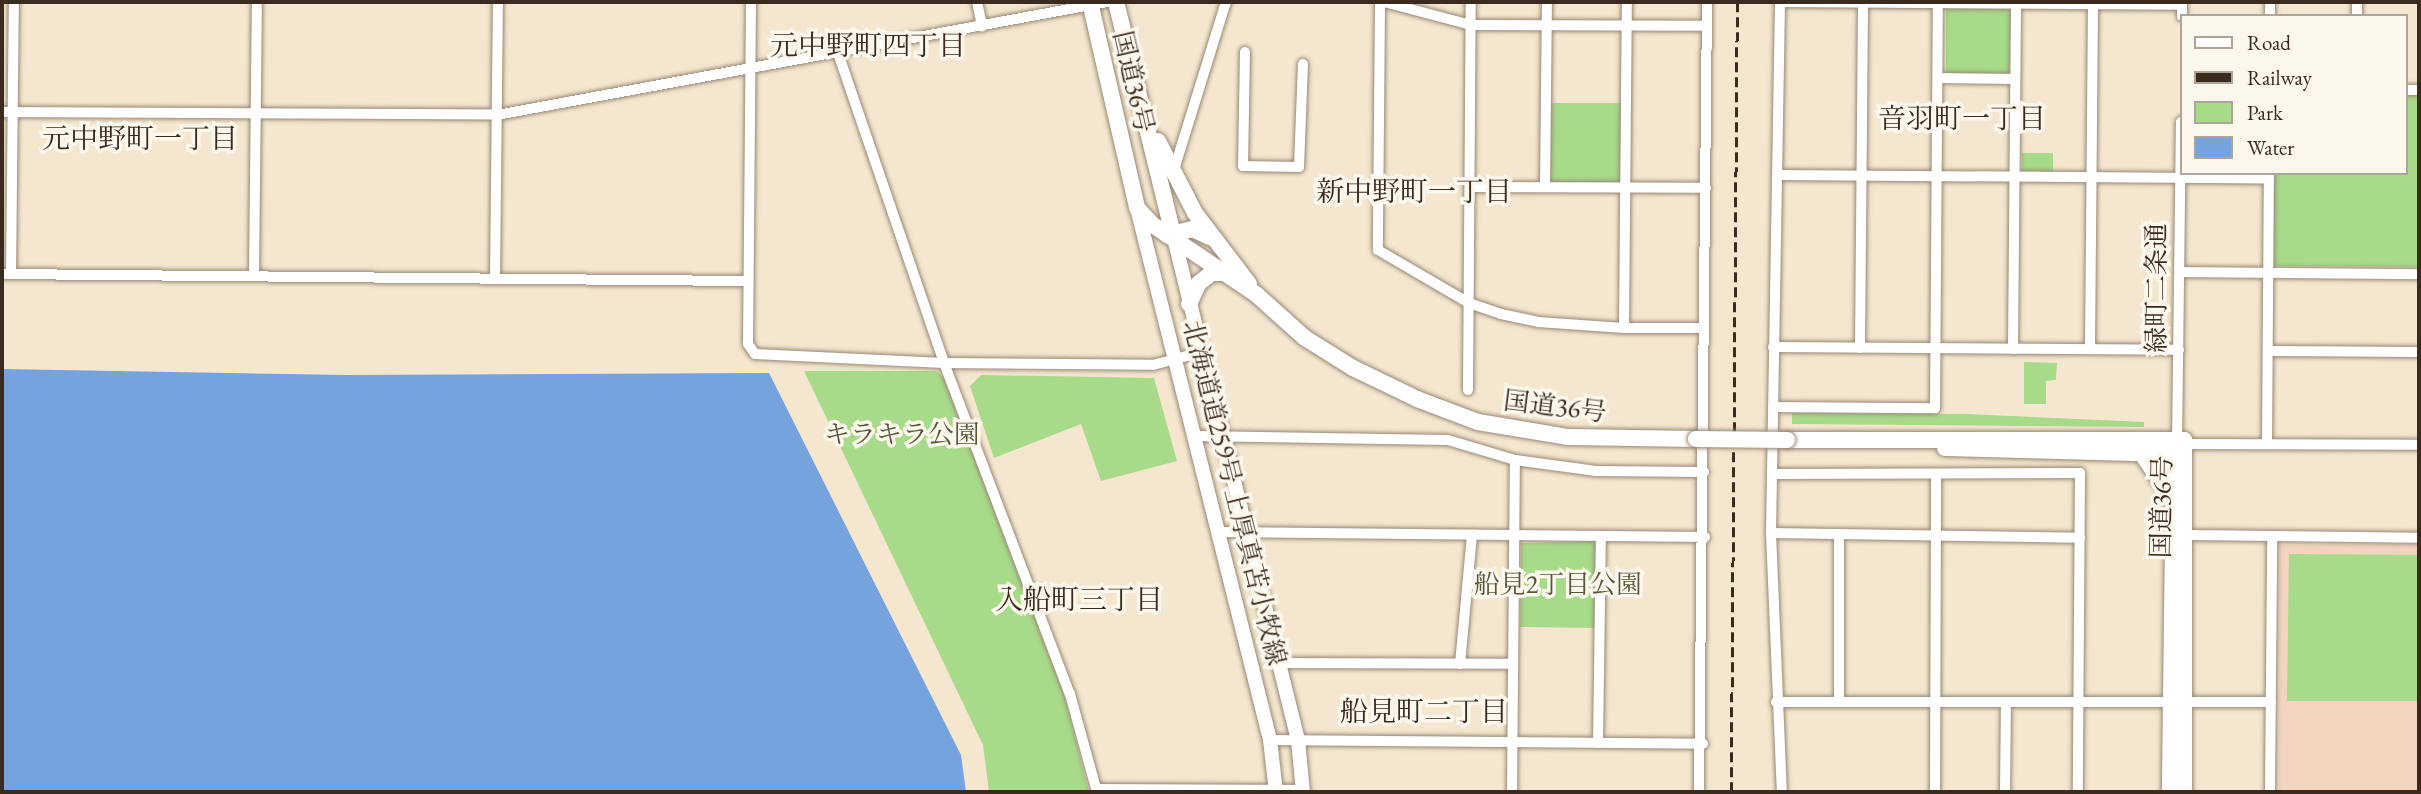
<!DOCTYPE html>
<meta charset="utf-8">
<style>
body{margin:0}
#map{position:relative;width:2421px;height:794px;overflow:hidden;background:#f5e7cf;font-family:"EB Garamond","Noto Serif JP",serif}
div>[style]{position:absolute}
.built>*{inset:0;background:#f3d4bf}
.green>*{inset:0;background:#a7da89}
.water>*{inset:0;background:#74a3dd}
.roads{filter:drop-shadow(0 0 2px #988876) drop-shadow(0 0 2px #988876)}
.minor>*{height:10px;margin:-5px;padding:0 5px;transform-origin:5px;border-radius:5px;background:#fff}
.major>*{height:14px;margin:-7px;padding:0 7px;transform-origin:7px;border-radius:7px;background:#fff}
.highway>*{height:16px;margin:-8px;padding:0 8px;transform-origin:8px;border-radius:8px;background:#fff}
.rail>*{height:2.5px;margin-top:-1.25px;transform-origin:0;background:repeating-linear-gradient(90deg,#3b2a1e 0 10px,transparent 0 15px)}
.bridges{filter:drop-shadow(0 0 2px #988876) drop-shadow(0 0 2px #988876)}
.highway-bridge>*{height:16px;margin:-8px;padding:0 8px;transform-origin:8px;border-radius:8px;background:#fff}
span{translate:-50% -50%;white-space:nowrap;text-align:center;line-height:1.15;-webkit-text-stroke:7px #fbf7ec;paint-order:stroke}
.street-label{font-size:26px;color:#3b2a1e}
.park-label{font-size:26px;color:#565639}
.neighbourhood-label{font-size:28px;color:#3b2a1e}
.frame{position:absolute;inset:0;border:4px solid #3b2a1e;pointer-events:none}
.legend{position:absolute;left:2180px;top:14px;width:228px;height:161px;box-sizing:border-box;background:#fbf7ec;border:2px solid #aea59a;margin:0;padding:9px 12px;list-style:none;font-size:21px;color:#3b2a1e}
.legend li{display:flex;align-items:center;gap:14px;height:35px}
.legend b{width:35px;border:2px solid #aea59a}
</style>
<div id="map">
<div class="built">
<div style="clip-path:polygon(2419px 544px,2419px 792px,2279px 792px,2280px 545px)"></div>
</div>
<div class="green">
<div style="clip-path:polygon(1946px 9px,2011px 9px,2011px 73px,1946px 74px)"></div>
<div style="clip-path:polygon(2405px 92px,2419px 92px,2419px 267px,2273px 266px,2274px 173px,2405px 173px)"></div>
<div style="clip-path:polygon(1551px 103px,1621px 103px,1621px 182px,1551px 182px)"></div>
<div style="clip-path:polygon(2022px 153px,2053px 153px,2053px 172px,2022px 171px)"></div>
<div style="clip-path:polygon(2024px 362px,2057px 363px,2056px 380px,2046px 381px,2046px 404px,2024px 404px)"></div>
<div style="clip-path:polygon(804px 371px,936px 371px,945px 378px,1065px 697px,1089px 792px,989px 792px,983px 745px)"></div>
<div style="clip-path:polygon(981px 375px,1154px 378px,1177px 461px,1101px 481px,1081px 424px,994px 458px,970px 386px)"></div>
<div style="clip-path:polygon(1792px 413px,1966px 414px,2144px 422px,2144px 427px,1792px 424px)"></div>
<div style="clip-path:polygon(1596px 541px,1595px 628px,1520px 627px,1521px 543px)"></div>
<div style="clip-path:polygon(2289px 554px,2419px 555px,2419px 701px,2287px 701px)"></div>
</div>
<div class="water">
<div style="clip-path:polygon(2px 369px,347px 375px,769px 373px,961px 755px,966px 792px,2px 792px)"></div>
</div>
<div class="roads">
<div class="minor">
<div style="left:751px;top:2px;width:342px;rotate:90.5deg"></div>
<div style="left:748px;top:344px;width:12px;rotate:55deg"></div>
<div style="left:755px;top:354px;width:189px;rotate:2.7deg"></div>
<div style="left:944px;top:363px;width:209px;rotate:0.5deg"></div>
<div style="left:1153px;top:365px;width:51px;rotate:-14.9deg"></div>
<div style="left:977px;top:2px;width:25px;rotate:78deg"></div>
<div style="left:1380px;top:2px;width:248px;rotate:90.5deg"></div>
<div style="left:1378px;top:250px;width:105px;rotate:30.2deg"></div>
<div style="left:1469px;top:303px;width:34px;rotate:19deg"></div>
<div style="left:1501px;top:314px;width:38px;rotate:12deg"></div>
<div style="left:1538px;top:322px;width:86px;rotate:4deg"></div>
<div style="left:1624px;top:328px;width:79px"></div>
<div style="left:1384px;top:2px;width:90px;rotate:14.8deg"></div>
<div style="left:1471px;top:25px;width:236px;rotate:0.2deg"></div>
<div style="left:1780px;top:2px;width:531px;rotate:90.97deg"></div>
<div style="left:1771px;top:533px;width:259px;rotate:87.6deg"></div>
<div style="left:1780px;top:2px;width:402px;rotate:0.4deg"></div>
<div style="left:2182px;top:16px;width:14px;rotate:-90deg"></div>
<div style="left:2270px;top:16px;width:14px;rotate:-90deg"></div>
<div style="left:2357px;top:16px;width:14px;rotate:-90deg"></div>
<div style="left:1245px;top:52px;width:114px;rotate:91deg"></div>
<div style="left:1243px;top:166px;width:56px;rotate:1deg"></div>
<div style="left:1299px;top:167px;width:103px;rotate:-87.8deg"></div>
<div style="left:838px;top:53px;width:328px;rotate:71.1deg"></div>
<div style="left:944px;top:363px;width:354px;rotate:69.2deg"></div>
<div style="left:1070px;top:694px;width:102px;rotate:74.6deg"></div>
<div style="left:1938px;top:78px;width:77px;rotate:0.7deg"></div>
<div style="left:2405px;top:90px;width:14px"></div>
<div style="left:2px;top:112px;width:495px;rotate:0.3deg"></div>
<div style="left:497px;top:115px;width:620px;rotate:-10.49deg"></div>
<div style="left:1173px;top:173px;width:179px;rotate:-72.8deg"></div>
<div style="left:1779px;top:175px;width:490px;rotate:0.4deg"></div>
<div style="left:1470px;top:187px;width:236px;rotate:0.2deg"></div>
<div style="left:1545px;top:187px;width:185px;rotate:-89.4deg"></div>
<div style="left:2180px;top:272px;width:239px;rotate:0.5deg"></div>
<div style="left:2px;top:274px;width:746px;rotate:0.54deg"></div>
<div style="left:11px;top:274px;width:272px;rotate:-89.4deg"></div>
<div style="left:254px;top:276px;width:274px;rotate:-89.4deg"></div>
<div style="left:495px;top:279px;width:277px;rotate:-89.4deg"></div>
<div style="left:1624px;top:328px;width:326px;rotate:-89.5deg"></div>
<div style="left:1773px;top:347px;width:406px;rotate:0.4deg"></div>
<div style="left:1860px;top:348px;width:346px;rotate:-89.5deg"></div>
<div style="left:2013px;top:349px;width:347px;rotate:-89.5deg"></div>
<div style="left:2090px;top:349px;width:347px;rotate:-89.5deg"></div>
<div style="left:2268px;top:351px;width:151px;rotate:0.4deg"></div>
<div style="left:1468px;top:390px;width:388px;rotate:-89.6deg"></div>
<div style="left:1773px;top:407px;width:162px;rotate:0.4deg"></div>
<div style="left:1935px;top:408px;width:406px;rotate:-89.6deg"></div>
<div style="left:1195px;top:436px;width:253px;rotate:0.9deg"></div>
<div style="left:1448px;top:440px;width:70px;rotate:16.6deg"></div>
<div style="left:1515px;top:460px;width:82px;rotate:7.7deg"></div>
<div style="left:1596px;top:471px;width:108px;rotate:0.5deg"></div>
<div style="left:2267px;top:443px;width:270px;rotate:-89.6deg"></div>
<div style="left:2177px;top:444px;width:322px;rotate:-89.3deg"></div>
<div style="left:2179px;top:450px;width:11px;rotate:-34deg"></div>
<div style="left:2188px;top:444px;width:231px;rotate:0.2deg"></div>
<div style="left:1772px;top:474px;width:308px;rotate:-0.2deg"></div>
<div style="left:2080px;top:473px;width:319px;rotate:90.4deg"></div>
<div style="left:1219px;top:532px;width:486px;rotate:0.6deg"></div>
<div style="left:1771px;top:533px;width:309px;rotate:0.9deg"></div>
<div style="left:2186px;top:535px;width:233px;rotate:0.7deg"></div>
<div style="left:1279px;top:663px;width:234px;rotate:0.2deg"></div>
<div style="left:1460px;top:664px;width:130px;rotate:-84.7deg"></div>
<div style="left:1776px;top:702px;width:495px"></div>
<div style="left:1839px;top:702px;width:168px;rotate:-90deg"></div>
<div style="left:1270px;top:740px;width:433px;rotate:0.5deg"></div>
<div style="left:1598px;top:743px;width:206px;rotate:-89.2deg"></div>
<div style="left:1097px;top:789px;width:206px;rotate:0.3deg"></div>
<div style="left:1512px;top:792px;width:332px;rotate:-89.5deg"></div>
<div style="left:1699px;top:792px;width:790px;rotate:-89.42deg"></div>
<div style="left:1935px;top:792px;width:317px;rotate:-89.8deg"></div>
<div style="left:2005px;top:792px;width:90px;rotate:-89.4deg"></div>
<div style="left:2270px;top:792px;width:254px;rotate:-89.5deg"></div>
</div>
<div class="major">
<div style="left:1137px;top:208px;width:548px;rotate:75.96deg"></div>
<div style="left:1270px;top:740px;width:52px;rotate:83.4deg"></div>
<div style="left:1174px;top:238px;width:517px;rotate:76.13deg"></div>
<div style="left:1298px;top:740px;width:52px;rotate:84.5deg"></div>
</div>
<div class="highway">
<div style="left:1090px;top:2px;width:211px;rotate:77.1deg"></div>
<div style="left:1137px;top:208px;width:23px;rotate:47deg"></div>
<div style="left:1153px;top:225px;width:125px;rotate:33.9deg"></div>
<div style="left:1257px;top:295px;width:64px;rotate:41.9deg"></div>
<div style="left:1305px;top:338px;width:57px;rotate:32deg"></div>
<div style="left:1353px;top:368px;width:71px;rotate:25.8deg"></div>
<div style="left:1417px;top:399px;width:65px;rotate:20.7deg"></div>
<div style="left:1478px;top:422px;width:92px;rotate:9.4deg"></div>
<div style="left:1569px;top:437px;width:127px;rotate:0.9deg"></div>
<div style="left:1116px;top:2px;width:243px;rotate:76.2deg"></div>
<div style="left:1158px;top:141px;width:81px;rotate:62.8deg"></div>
<div style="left:1195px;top:213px;width:89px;rotate:52.7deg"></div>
<div style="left:1167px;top:235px;width:26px;rotate:-13deg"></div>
<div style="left:1192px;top:229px;width:20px;rotate:24deg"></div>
<div style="left:1189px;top:304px;width:23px;rotate:-65deg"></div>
<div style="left:1199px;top:283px;width:16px;rotate:-38deg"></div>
<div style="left:1212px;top:273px;width:13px"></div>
<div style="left:1787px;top:440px;width:397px"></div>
<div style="left:2184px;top:440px;width:352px;rotate:90deg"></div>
<div style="left:1945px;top:448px;width:229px;rotate:1.5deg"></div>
<div style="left:2174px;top:454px;width:338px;rotate:90.7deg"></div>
<div style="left:2142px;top:454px;width:52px;rotate:56deg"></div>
</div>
</div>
<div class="rail">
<div style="left:1731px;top:792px;width:790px;rotate:-89.56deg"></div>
</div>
<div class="bridges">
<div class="highway-bridge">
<div style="left:1696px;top:439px;width:91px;rotate:0.6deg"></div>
</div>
</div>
<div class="street-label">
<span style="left:1133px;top:82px;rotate:77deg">国道36号</span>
<span style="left:2157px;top:288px;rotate:-90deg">緑町二条通</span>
<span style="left:1555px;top:407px;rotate:7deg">国道36号</span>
<span style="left:1234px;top:493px;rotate:76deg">北海道道259号 上厚真苫小牧線</span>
<span style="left:2162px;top:507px;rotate:-89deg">国道36号</span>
</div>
<div class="park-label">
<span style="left:902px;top:435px">キラキラ公園</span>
<span style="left:1558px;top:585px">船見2丁目公園</span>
</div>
<div class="neighbourhood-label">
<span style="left:868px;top:45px">元中野町四丁目</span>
<span style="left:1962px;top:118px">音羽町一丁目</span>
<span style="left:140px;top:138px">元中野町一丁目</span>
<span style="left:1414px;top:191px">新中野町一丁目</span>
<span style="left:1079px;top:599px">入船町三丁目</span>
<span style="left:1424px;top:711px">船見町二丁目</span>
</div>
<div class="frame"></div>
<ul class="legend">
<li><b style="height:9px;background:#fff"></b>Road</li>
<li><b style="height:9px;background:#3b2a1e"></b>Railway</li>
<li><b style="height:19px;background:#a7da89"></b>Park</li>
<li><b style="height:19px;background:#74a3dd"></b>Water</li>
</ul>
</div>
